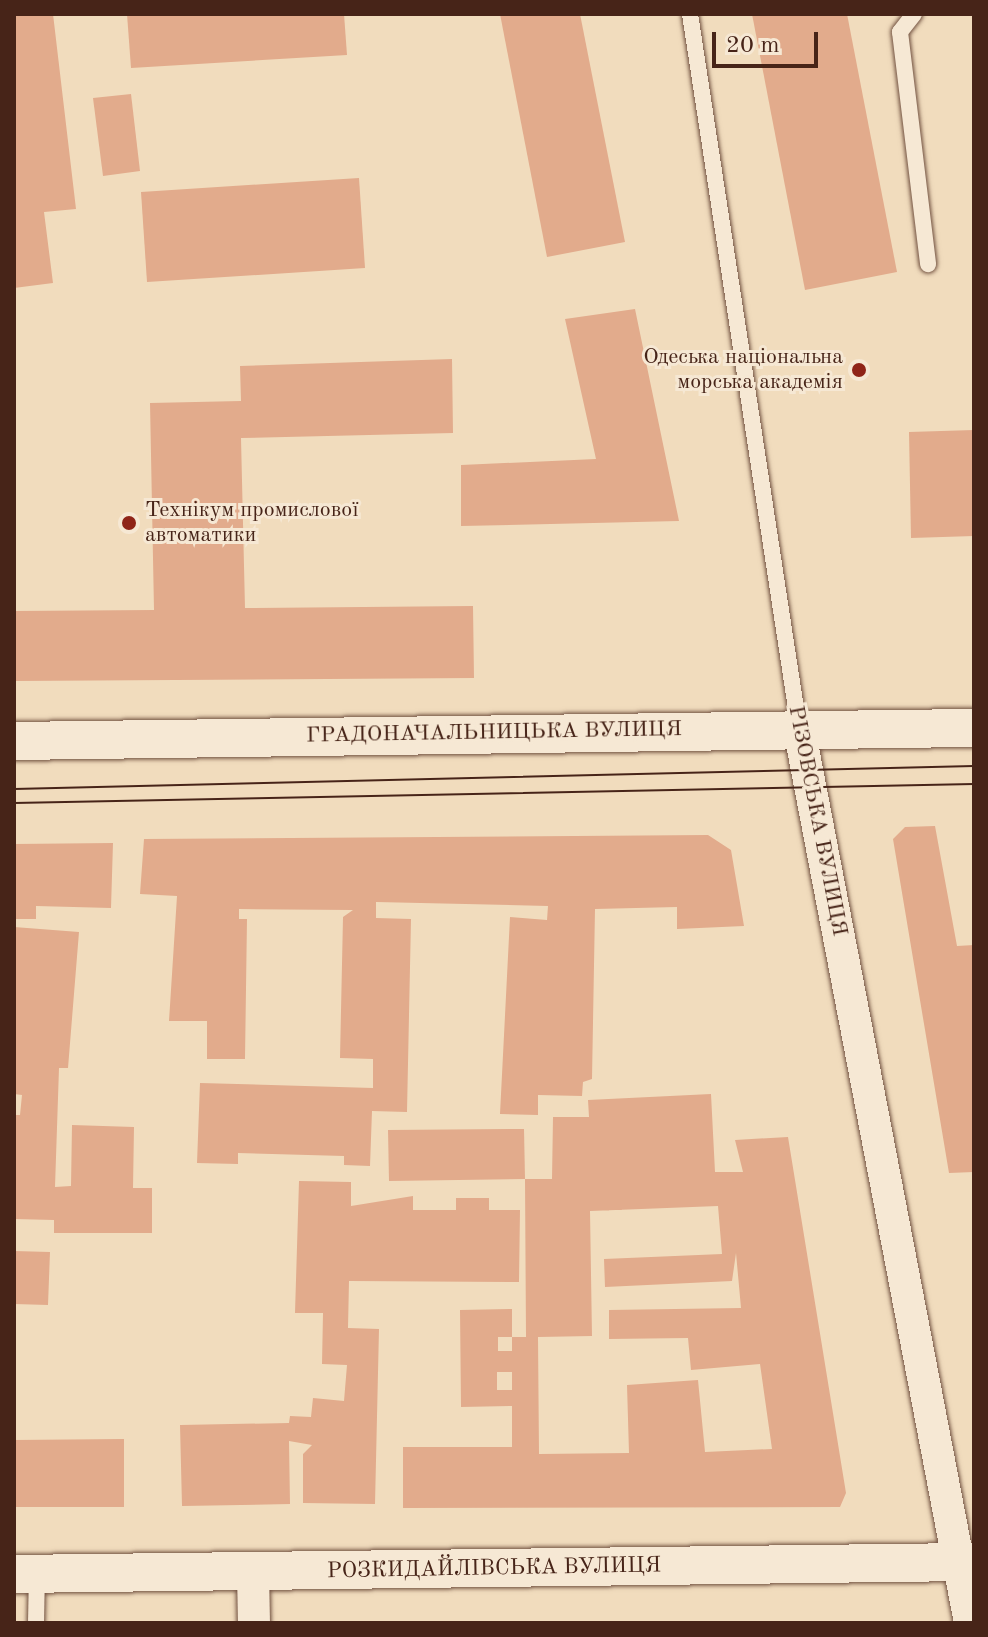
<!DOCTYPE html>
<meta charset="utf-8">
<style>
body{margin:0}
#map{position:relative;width:988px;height:1637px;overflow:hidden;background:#f1dcbd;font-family:"Old Standard TT",serif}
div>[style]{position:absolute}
.building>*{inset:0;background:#e2ab8c}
.roads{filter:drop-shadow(0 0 2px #725241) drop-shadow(0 0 2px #725241)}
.service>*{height:16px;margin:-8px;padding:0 8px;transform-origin:8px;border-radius:8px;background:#f6e8d4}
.minor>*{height:32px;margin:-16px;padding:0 16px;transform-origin:16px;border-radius:16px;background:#f6e8d4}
.tertiary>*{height:38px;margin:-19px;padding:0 19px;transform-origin:19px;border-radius:19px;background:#f6e8d4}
.tram>*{height:2px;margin:-1px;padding:0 1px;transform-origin:1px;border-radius:1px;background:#472418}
.dots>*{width:22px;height:22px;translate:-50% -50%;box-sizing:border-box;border:4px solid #f6e8d4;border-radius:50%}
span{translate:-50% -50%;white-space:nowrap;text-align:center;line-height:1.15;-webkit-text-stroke:6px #f6e8d4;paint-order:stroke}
.poi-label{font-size:22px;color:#472418}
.right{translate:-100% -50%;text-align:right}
.left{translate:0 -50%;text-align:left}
.street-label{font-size:22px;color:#472418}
.frame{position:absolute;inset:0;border:16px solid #472418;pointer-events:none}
.scale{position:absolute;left:712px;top:32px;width:106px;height:36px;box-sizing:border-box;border:4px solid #472418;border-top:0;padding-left:10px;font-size:24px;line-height:28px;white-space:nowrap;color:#472418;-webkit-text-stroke:6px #f6e8d4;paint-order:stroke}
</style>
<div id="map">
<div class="building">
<div style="clip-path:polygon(14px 14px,53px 14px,76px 209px,44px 212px,53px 283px,14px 288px)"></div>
<div style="clip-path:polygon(127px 14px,344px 14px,347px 55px,131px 68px)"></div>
<div style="clip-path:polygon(500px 14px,580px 14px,625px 242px,547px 257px)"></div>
<div style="clip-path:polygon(752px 14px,847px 14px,897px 272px,805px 290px)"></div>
<div style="clip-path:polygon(131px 94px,140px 171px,103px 176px,93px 98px)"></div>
<div style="clip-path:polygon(359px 178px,365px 268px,147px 282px,141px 192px)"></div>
<div style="clip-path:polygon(635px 309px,679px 521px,461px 526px,461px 465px,596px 459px,565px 319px)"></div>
<div style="clip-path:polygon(452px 359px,453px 433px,241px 438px,245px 608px,473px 606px,474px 678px,14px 681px,14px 611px,154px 610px,150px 403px,241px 401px,240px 366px)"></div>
<div style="clip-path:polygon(974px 430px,974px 536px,911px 538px,909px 432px)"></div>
<div style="clip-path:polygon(935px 826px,957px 946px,974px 945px,974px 1172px,949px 1173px,893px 839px,905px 827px)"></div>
<div style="clip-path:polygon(708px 835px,731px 850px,744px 926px,677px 929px,677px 907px,595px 909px,592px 1079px,583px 1082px,582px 1096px,538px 1095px,538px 1115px,500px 1114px,510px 917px,547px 920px,548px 906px,376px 902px,376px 918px,411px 919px,407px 1112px,372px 1111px,370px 1166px,344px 1165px,344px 1156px,238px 1153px,238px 1164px,197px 1163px,200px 1083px,373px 1088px,373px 1059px,340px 1058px,343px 917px,353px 910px,239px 909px,239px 919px,247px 919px,245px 1059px,207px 1059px,207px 1021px,169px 1021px,177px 896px,140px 894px,144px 839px)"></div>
<div style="clip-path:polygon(113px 843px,111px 908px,36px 906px,36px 919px,14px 919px,14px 844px)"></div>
<div style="clip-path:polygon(14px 927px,79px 932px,68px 1068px,59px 1068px,55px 1187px,71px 1186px,72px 1125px,134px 1127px,133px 1188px,152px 1188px,152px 1233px,54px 1233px,54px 1220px,14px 1219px,14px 1115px,20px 1115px,22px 1095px,14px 1094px)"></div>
<div style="clip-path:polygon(evenodd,711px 1094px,715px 1172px,743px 1172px,735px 1140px,788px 1137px,846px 1493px,840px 1507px,403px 1508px,403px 1447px,512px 1447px,512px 1406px,461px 1407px,460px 1310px,512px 1309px,512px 1337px,526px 1337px,525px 1179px,552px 1179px,553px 1117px,589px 1117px,588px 1100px,711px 1094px,718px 1206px,722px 1254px,604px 1259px,605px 1287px,732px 1281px,736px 1253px,741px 1308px,609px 1310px,609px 1339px,688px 1338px,691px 1370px,760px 1364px,772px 1449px,705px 1452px,698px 1380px,627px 1385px,629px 1453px,539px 1454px,538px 1337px,592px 1336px,590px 1211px,718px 1206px,711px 1094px,498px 1337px,512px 1337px,512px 1351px,498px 1351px,498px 1337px,711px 1094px,497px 1372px,512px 1372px,512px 1390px,497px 1390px,497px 1372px)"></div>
<div style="clip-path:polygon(524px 1129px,525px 1179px,389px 1181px,388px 1130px)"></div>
<div style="clip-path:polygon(299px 1181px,351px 1182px,351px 1206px,413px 1196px,413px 1210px,456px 1210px,456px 1198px,489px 1198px,489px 1210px,520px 1210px,519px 1282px,349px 1281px,348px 1328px,379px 1329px,375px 1504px,303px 1503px,303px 1454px,312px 1445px,289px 1441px,290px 1504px,182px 1506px,180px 1425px,289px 1423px,290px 1416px,311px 1417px,313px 1398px,344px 1401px,347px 1365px,322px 1364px,323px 1313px,295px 1313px)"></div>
<div style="clip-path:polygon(14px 1251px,50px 1252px,48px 1305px,14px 1304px)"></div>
<div style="clip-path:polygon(124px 1439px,124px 1507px,14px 1507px,14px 1440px)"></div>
</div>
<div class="roads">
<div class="service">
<div style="left:690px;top:14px;width:722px;rotate:81.32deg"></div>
<div style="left:914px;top:14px;width:23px;rotate:128deg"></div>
<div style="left:900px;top:32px;width:234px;rotate:83.1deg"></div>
<div style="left:36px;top:1623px;width:50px;rotate:-88.9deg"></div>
</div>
<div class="minor">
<div style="left:799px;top:728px;width:911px;rotate:79.18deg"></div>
<div style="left:253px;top:1572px;width:51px;rotate:88.9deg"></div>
</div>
<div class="tertiary">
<div style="left:14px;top:741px;width:960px;rotate:-0.78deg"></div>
<div style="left:14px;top:1574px;width:960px;rotate:-0.72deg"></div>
</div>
</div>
<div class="tram">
<div style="left:14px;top:789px;width:960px;rotate:-1.37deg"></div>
<div style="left:14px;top:803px;width:960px;rotate:-1.13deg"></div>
</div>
<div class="dots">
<div style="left:859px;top:370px;background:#8f2418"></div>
<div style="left:129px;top:523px;background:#8f2418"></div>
</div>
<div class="poi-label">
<span class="right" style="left:843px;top:370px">Одеська національна<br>морська академія</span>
<span class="left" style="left:145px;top:523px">Технікум промислової<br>автоматики</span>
</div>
<div class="street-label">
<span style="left:494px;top:733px;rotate:-1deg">ГРАДОНАЧАЛЬНИЦЬКА ВУЛИЦЯ</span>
<span style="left:817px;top:821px;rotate:79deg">РІЗОВСЬКА ВУЛИЦЯ</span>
<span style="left:494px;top:1569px;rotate:-1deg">РОЗКИДАЙЛІВСЬКА ВУЛИЦЯ</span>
</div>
<div class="frame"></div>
<div class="scale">20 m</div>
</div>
